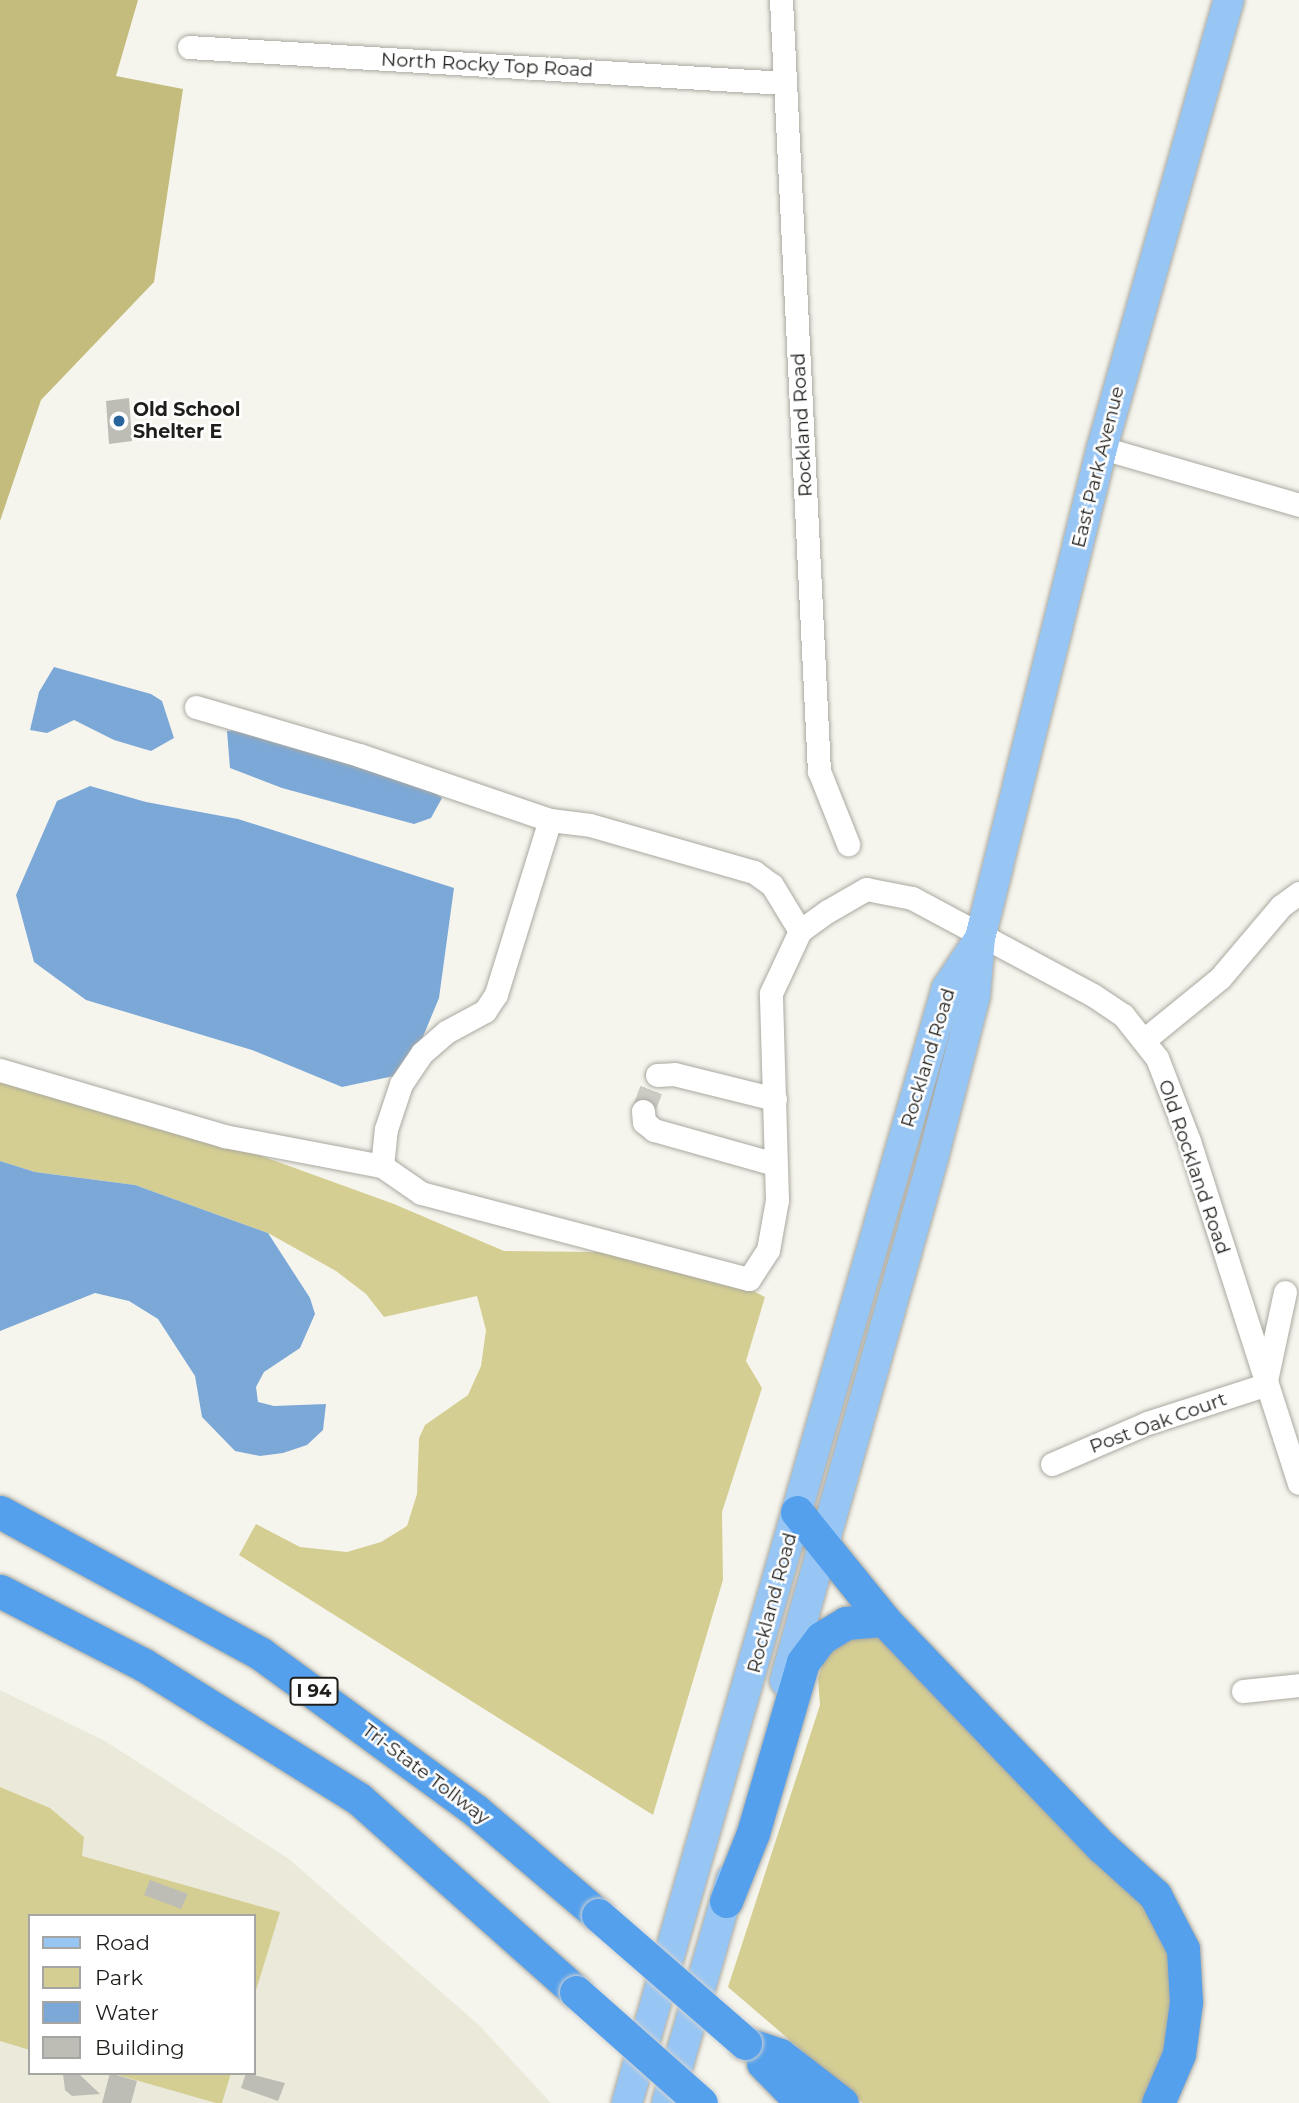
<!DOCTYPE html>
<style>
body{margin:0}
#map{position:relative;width:1299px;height:2103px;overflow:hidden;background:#f6f5ed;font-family:Montserrat,sans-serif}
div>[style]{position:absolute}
.built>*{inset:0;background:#ebeada}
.green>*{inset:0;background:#d5ce93}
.forest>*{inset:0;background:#c4bc7d}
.water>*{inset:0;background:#7ca8d7}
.building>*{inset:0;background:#bebdb5}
.minor-tunnel>*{height:23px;margin-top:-11.5px;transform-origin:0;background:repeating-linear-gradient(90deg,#cbcac3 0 23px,transparent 0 34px)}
.roads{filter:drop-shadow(0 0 2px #aaa9a1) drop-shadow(0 0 2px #aaa9a1)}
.minor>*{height:23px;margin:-11.5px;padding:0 11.5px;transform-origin:11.5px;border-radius:11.5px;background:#fff}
.major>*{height:30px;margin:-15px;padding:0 15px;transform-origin:15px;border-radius:15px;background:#98c6f4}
.highway>*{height:33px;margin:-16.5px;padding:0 16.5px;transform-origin:16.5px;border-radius:16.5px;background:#54a0ec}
.bridges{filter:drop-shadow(0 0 2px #d2d2d1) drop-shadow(0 0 2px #d2d2d1)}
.highway-bridge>*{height:33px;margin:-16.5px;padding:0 16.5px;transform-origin:16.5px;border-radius:16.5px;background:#54a0ec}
.dots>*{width:19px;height:19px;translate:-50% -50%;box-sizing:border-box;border:4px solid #fff;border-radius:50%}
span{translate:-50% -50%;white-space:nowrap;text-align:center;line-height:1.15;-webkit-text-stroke:5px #fff;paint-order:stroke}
.shield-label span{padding:2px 5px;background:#fff;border:2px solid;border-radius:5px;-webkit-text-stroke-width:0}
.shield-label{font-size:18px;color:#1f1e1b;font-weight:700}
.street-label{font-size:19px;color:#1f1e1b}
.poi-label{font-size:19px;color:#1f1e1b;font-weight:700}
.left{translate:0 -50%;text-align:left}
.legend{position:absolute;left:28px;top:1914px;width:228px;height:161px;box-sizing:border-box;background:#fff;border:2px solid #a5a5a4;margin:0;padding:9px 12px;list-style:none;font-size:21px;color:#1f1e1b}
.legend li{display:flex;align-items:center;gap:14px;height:35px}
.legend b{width:35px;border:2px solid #a5a5a4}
</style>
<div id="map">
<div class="built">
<div style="clip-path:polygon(evenodd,0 1690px,105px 1741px,289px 1859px,479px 2025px,551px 2103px,0 2103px,0 1690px,30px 1916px,254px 1916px,254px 2073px,30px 2073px,30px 1916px)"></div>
</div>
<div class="green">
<div style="clip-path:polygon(0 1061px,394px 1204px,504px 1251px,677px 1253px,765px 1297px,746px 1361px,762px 1388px,722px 1512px,723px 1580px,653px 1815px,239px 1555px,256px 1524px,300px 1547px,347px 1552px,381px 1542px,407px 1526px,417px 1494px,419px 1438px,425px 1425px,468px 1395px,481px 1366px,486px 1330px,477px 1296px,384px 1317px,366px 1294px,336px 1271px,268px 1233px,135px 1185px,35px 1172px,0 1161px)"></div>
<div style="clip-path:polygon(876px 1637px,907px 1644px,1114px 1871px,1179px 1950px,1180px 2021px,1154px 2103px,863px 2103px,728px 1987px,820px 1705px,818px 1679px,824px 1659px,841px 1638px)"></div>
<div style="clip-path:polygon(0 1787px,50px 1808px,84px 1837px,82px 1856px,280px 1912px,254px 1997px,254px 1916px,30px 1916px,30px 2050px,0 2041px)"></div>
<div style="clip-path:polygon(111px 2073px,231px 2073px,222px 2103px,216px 2103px)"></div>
</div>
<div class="forest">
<div style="clip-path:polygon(0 0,138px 0,116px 76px,183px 89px,154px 282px,41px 400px,0 521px)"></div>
</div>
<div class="water">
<div style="clip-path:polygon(54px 667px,151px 694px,162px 701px,174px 738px,151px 751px,114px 740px,74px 720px,47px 733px,30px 730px,39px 692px)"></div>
<div style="clip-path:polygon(248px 729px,424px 785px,442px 798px,431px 818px,414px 824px,282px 788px,230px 768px,227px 731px)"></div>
<div style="clip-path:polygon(90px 786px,146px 802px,238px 819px,454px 888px,439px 998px,408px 1073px,342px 1087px,252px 1050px,86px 1000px,34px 962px,16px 895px,57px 801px)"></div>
<div style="clip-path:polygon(0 1161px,35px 1172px,135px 1185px,268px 1233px,310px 1298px,315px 1314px,300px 1348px,264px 1372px,256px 1387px,258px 1402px,274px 1406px,326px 1404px,323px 1430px,307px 1445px,283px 1453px,260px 1456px,235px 1451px,202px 1417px,195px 1376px,158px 1319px,129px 1301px,95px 1293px,0 1331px)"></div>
</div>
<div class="building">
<div style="clip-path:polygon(129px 398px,132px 441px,109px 444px,106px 401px)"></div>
<div style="clip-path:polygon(150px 1880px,188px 1894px,181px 1909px,144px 1895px)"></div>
<div style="clip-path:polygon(110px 2073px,137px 2081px,131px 2103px,102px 2103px)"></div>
<div style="clip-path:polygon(246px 2073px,285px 2083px,278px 2101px,241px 2088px)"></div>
<div style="clip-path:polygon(63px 2074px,79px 2074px,100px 2094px,72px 2096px,65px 2090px)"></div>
</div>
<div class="minor-tunnel">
<div style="left:643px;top:1111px;width:39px;rotate:-69deg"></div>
</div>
<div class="roads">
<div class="minor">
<div style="left:781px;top:0;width:772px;rotate:87.18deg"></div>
<div style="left:819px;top:771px;width:79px;rotate:68.3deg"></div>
<div style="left:189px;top:47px;width:597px;rotate:3.46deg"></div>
<div style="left:1102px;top:448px;width:205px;rotate:16.1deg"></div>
<div style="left:196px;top:707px;width:170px;rotate:16.4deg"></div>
<div style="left:359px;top:755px;width:202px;rotate:18.8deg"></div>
<div style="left:550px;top:820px;width:40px;rotate:7.1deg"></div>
<div style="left:590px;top:825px;width:171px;rotate:16deg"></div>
<div style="left:754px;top:872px;width:22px;rotate:36deg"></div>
<div style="left:772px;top:885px;width:54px;rotate:58.7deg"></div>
<div style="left:1144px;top:1040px;width:98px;rotate:-39.2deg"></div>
<div style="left:1220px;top:978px;width:94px;rotate:-49.7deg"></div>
<div style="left:1281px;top:906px;width:22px;rotate:-36deg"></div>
<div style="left:0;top:1070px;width:234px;rotate:16.4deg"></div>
<div style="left:224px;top:1136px;width:161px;rotate:10.8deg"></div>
<div style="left:382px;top:1166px;width:47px;rotate:34.7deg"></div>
<div style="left:421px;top:1193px;width:339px;rotate:14.7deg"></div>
<div style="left:749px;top:1279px;width:35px;rotate:-57deg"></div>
<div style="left:768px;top:1250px;width:51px;rotate:-79.8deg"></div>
<div style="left:777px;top:1200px;width:207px;rotate:-91.7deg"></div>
<div style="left:771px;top:993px;width:68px;rotate:-64.9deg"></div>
<div style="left:800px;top:931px;width:34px;rotate:-36deg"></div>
<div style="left:828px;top:911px;width:44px;rotate:-30.1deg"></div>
<div style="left:866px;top:889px;width:47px;rotate:11.1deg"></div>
<div style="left:912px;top:898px;width:205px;rotate:28.2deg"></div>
<div style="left:1093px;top:995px;width:36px;rotate:34deg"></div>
<div style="left:1123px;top:1015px;width:55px;rotate:51.7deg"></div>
<div style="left:1157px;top:1058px;width:89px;rotate:68.9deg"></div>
<div style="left:1189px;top:1141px;width:359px;rotate:72.2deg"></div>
<div style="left:657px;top:1075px;width:17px;rotate:-3deg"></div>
<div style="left:674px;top:1074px;width:104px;rotate:13.9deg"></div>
<div style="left:643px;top:1111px;width:11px;rotate:85deg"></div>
<div style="left:644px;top:1122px;width:13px;rotate:39deg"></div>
<div style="left:654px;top:1130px;width:126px;rotate:15.7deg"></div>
<div style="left:382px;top:1166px;width:37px;rotate:-84deg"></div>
<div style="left:386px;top:1129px;width:47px;rotate:-71.6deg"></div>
<div style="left:401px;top:1084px;width:37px;rotate:-56deg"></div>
<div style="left:422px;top:1053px;width:32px;rotate:-41deg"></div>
<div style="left:446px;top:1032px;width:44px;rotate:-28.3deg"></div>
<div style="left:485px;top:1011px;width:20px;rotate:-57deg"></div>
<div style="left:496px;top:994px;width:182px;rotate:-72.8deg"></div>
<div style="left:1052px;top:1464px;width:103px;rotate:-23.3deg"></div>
<div style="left:1147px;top:1423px;width:124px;rotate:-17.9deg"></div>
<div style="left:1265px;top:1385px;width:95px;rotate:-77.9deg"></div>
<div style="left:1243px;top:1691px;width:56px;rotate:-6.1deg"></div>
</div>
<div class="major">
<div style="left:785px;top:1681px;width:539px;rotate:-74.19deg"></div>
<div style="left:932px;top:1162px;width:171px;rotate:-75.5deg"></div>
<div style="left:975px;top:996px;width:58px;rotate:-85.1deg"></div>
<div style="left:980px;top:938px;width:505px;rotate:-76.02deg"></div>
<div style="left:1102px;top:448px;width:466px;rotate:-74.2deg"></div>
<div style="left:627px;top:2103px;width:1160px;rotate:-73.99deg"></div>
<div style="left:947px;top:988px;width:56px;rotate:-56.6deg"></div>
<div style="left:667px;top:2103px;width:234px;rotate:-73.9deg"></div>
</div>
<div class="highway">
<div style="left:0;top:1512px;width:297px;rotate:28.5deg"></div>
<div style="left:261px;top:1654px;width:266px;rotate:36.1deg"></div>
<div style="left:476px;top:1811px;width:160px;rotate:40.4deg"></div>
<div style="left:797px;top:1512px;width:139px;rotate:51.1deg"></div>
<div style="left:884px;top:1620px;width:315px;rotate:46.2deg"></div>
<div style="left:1102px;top:1847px;width:72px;rotate:42.2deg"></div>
<div style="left:1155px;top:1895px;width:61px;rotate:62.6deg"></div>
<div style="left:1183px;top:1949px;width:53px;rotate:86.8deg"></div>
<div style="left:1186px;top:2002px;width:52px;rotate:97.7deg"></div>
<div style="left:1179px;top:2054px;width:53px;rotate:113.2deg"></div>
<div style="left:0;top:1591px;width:162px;rotate:27.2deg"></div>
<div style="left:144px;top:1665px;width:253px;rotate:31.9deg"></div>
<div style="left:359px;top:1799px;width:290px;rotate:41.6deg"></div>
<div style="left:726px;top:1901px;width:73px;rotate:-68.3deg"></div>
<div style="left:753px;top:1833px;width:178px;rotate:-73.7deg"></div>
<div style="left:803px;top:1662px;width:30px;rotate:-53deg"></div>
<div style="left:821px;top:1638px;width:29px;rotate:-31deg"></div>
<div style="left:846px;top:1623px;width:38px;rotate:-5deg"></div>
<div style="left:745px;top:2043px;width:37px;rotate:19deg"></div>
<div style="left:780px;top:2055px;width:78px;rotate:37.7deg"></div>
<div style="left:763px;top:2063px;width:56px;rotate:45.7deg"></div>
</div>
</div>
<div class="bridges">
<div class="highway-bridge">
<div style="left:598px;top:1915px;width:195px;rotate:41deg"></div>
<div style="left:576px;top:1992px;width:167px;rotate:41.6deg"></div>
</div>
</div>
<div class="dots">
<div style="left:119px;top:421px;background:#29639b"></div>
</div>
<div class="shield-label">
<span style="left:314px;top:1691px">I 94</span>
</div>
<div class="street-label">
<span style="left:487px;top:65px;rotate:3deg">North Rocky Top Road</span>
<span style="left:802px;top:425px;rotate:-93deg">Rockland Road</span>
<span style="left:1098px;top:467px;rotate:-76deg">East Park Avenue</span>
<span style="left:928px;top:1058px;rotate:-73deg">Rockland Road</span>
<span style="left:1194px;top:1167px;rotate:71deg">Old Rockland Road</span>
<span style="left:1158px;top:1423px;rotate:-20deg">Post Oak Court</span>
<span style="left:772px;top:1603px;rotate:-75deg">Rockland Road</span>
<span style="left:426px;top:1774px;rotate:37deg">Tri-State Tollway</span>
</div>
<div class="poi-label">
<span class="left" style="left:133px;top:421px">Old School<br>Shelter E</span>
</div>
<ul class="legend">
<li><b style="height:9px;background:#98c6f4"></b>Road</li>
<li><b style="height:19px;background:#d5ce93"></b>Park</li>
<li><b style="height:19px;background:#7ca8d7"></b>Water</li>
<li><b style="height:19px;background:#bebdb5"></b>Building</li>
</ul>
</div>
